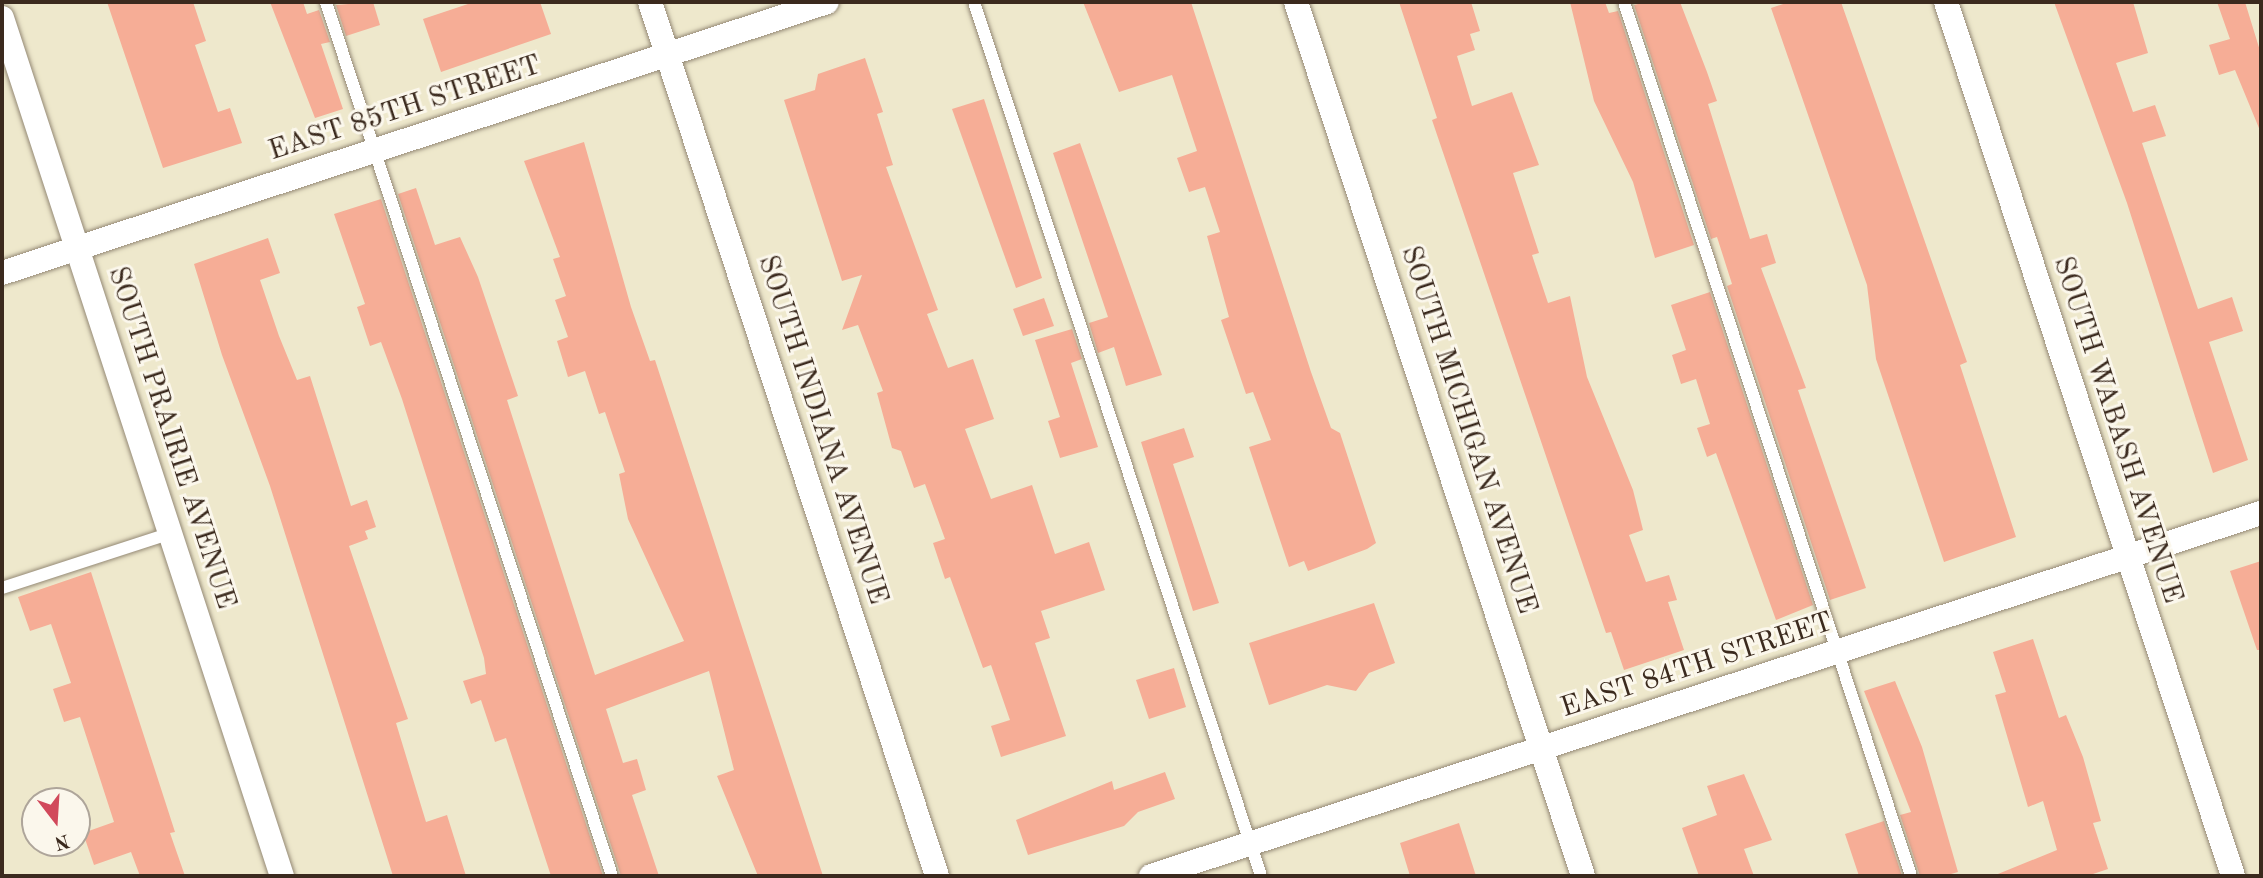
<!DOCTYPE html>
<style>
body{margin:0}
#map{position:relative;width:2263px;height:878px;overflow:hidden;background:#eee8cc;font-family:"Old Standard TT",serif}
div>[style]{position:absolute}
.building>*{inset:0;background:#f6ad96}
.roads{filter:drop-shadow(0 0 2px #948975) drop-shadow(0 0 2px #948975)}
.lane>*{height:12px;margin:-6px;padding:0 6px;transform-origin:6px;border-radius:6px;background:#fff}
.street>*{height:24px;margin:-12px;padding:0 12px;transform-origin:12px;border-radius:12px;background:#fff}
span{translate:-50% -50%;white-space:nowrap;text-align:center;line-height:1.15;-webkit-text-stroke:6px #fbf7ec;paint-order:stroke}
.street-label{font-size:28px;color:#3b2a1e}
.frame{position:absolute;inset:0;border:4px solid #3b2a1e;pointer-events:none}
.north{position:absolute;left:21px;top:787px;width:70px;height:70px;box-sizing:border-box;background:#fbf7ec;border:2px solid #aea59a;border-radius:50%;rotate:163deg;font-size:19px;font-weight:700;line-height:28px;text-align:center;color:#3b2a1e}
.north::after{content:'';display:block;margin:auto;width:24px;height:32px;background:#d1495b;clip-path:polygon(50% 0,100% 100%,50% 72%,0 100%)}
</style>
<div id="map">
<div class="building">
<div style="clip-path:polygon(107px 2px,193px 2px,206px 41px,195px 45px,218px 112px,230px 108px,242px 143px,163px 168px)"></div>
<div style="clip-path:polygon(270px 2px,303px 2px,307px 14px,319px 10px,330px 42px,321px 44px,343px 109px,315px 118px)"></div>
<div style="clip-path:polygon(373px 2px,380px 25px,346px 36px,336px 5px)"></div>
<div style="clip-path:polygon(474px 2px,540px 2px,551px 34px,441px 72px,423px 19px)"></div>
<div style="clip-path:polygon(1083px 2px,1191px 2px,1311px 372px,1331px 428px,1340px 433px,1376px 543px,1367px 549px,1308px 571px,1304px 561px,1289px 567px,1249px 447px,1271px 440px,1253px 392px,1246px 394px,1221px 320px,1229px 317px,1207px 236px,1220px 232px,1205px 187px,1189px 192px,1177px 158px,1197px 151px,1172px 75px,1119px 92px)"></div>
<div style="clip-path:polygon(1399px 2px,1471px 2px,1480px 31px,1470px 34px,1475px 50px,1457px 56px,1472px 106px,1512px 92px,1539px 165px,1513px 173px,1539px 253px,1532px 255px,1548px 303px,1570px 296px,1587px 377px,1633px 490px,1643px 530px,1629px 535px,1646px 582px,1669px 575px,1677px 600px,1668px 602px,1684px 650px,1624px 670px,1611px 632px,1606px 633px,1432px 120px,1437px 118px)"></div>
<div style="clip-path:polygon(1570px 2px,1605px 2px,1609px 13px,1618px 11px,1694px 245px,1655px 258px,1633px 182px,1594px 101px)"></div>
<div style="clip-path:polygon(1646px 2px,1680px 2px,1707px 72px,1717px 101px,1708px 104px,1750px 239px,1767px 234px,1776px 263px,1761px 268px,1806px 388px,1798px 390px,1866px 588px,1830px 600px,1727px 286px,1732px 284px,1717px 237px,1711px 239px,1634px 5px)"></div>
<div style="clip-path:polygon(1789px 2px,1841px 2px,1967px 362px,1960px 365px,2016px 537px,1944px 562px,1876px 359px,1867px 285px,1771px 8px)"></div>
<div style="clip-path:polygon(2054px 2px,2133px 2px,2148px 53px,2116px 63px,2133px 112px,2155px 105px,2166px 136px,2142px 143px,2198px 309px,2232px 297px,2243px 331px,2209px 342px,2248px 460px,2213px 473px,2127px 203px)"></div>
<div style="clip-path:polygon(2217px 2px,2245px 2px,2261px 54px,2261px 133px,2235px 70px,2219px 75px,2209px 45px,2230px 39px)"></div>
<div style="clip-path:polygon(865px 58px,883px 112px,877px 114px,893px 165px,886px 167px,938px 310px,927px 314px,948px 368px,973px 359px,994px 419px,965px 429px,991px 499px,1032px 485px,1055px 554px,1089px 542px,1105px 590px,1041px 611px,1050px 638px,1035px 643px,1066px 736px,1001px 757px,991px 726px,1010px 720px,991px 665px,983px 668px,950px 577px,945px 579px,933px 543px,945px 539px,925px 484px,914px 488px,901px 451px,892px 448px,877px 393px,883px 391px,858px 325px,842px 330px,862px 275px,842px 281px,784px 100px,815px 90px,818px 74px)"></div>
<div style="clip-path:polygon(984px 99px,1042px 278px,1016px 288px,952px 109px)"></div>
<div style="clip-path:polygon(584px 142px,631px 307px,650px 361px,655px 360px,823px 876px,758px 876px,717px 776px,734px 770px,709px 671px,606px 709px,623px 763px,637px 759px,646px 790px,632px 795px,659px 876px,621px 876px,398px 194px,416px 188px,435px 245px,460px 237px,478px 277px,518px 396px,507px 400px,595px 675px,684px 641px,628px 519px,619px 474px,625px 472px,605px 412px,599px 414px,585px 371px,568px 377px,557px 341px,568px 337px,555px 300px,566px 296px,553px 259px,560px 257px,524px 161px)"></div>
<div style="clip-path:polygon(1080px 143px,1162px 375px,1126px 386px,1114px 347px,1098px 353px,1089px 323px,1108px 317px,1053px 153px)"></div>
<div style="clip-path:polygon(381px 199px,603px 876px,551px 876px,506px 738px,495px 742px,481px 700px,471px 704px,463px 681px,486px 674px,484px 658px,402px 399px,381px 342px,370px 346px,357px 307px,365px 304px,334px 214px)"></div>
<div style="clip-path:polygon(268px 238px,280px 273px,260px 280px,279px 336px,297px 380px,310px 376px,351px 506px,367px 500px,376px 527px,365px 531px,368px 539px,349px 546px,408px 719px,396px 723px,426px 822px,447px 815px,466px 876px,393px 876px,270px 486px,222px 355px,194px 264px)"></div>
<div style="clip-path:polygon(1710px 292px,1813px 605px,1776px 620px,1716px 453px,1707px 457px,1697px 428px,1710px 424px,1696px 379px,1681px 384px,1672px 355px,1686px 350px,1671px 305px)"></div>
<div style="clip-path:polygon(1044px 298px,1054px 326px,1023px 336px,1013px 309px)"></div>
<div style="clip-path:polygon(1072px 329px,1082px 359px,1071px 363px,1098px 447px,1060px 458px,1048px 421px,1060px 417px,1035px 340px)"></div>
<div style="clip-path:polygon(1184px 428px,1194px 457px,1173px 464px,1219px 603px,1193px 611px,1141px 442px)"></div>
<div style="clip-path:polygon(2261px 561px,2261px 650px,2257px 650px,2230px 571px)"></div>
<div style="clip-path:polygon(91px 572px,175px 832px,170px 833px,185px 876px,140px 876px,131px 852px,94px 865px,83px 833px,114px 822px,80px 717px,64px 722px,53px 689px,71px 683px,51px 624px,30px 631px,18px 597px)"></div>
<div style="clip-path:polygon(1374px 603px,1395px 663px,1369px 673px,1356px 691px,1327px 685px,1269px 705px,1249px 643px)"></div>
<div style="clip-path:polygon(2033px 639px,2059px 718px,2066px 715px,2083px 757px,2101px 821px,2093px 823px,2108px 869px,2087px 876px,1993px 876px,2057px 850px,2043px 801px,2028px 807px,1995px 695px,2006px 692px,1993px 652px)"></div>
<div style="clip-path:polygon(1174px 668px,1186px 707px,1149px 719px,1136px 680px)"></div>
<div style="clip-path:polygon(1895px 681px,1922px 747px,1958px 872px,1944px 876px,1920px 876px,1900px 815px,1911px 812px,1864px 691px)"></div>
<div style="clip-path:polygon(1165px 772px,1175px 799px,1138px 812px,1124px 826px,1028px 855px,1016px 820px,1112px 781px,1114px 790px)"></div>
<div style="clip-path:polygon(1744px 774px,1772px 840px,1744px 849px,1754px 876px,1699px 876px,1682px 828px,1717px 815px,1707px 786px)"></div>
<div style="clip-path:polygon(1884px 821px,1902px 876px,1859px 876px,1845px 834px)"></div>
<div style="clip-path:polygon(1459px 823px,1476px 876px,1410px 876px,1400px 843px)"></div>
</div>
<div class="roads">
<div class="lane">
<div style="left:326px;top:2px;width:920px;rotate:71.88deg"></div>
<div style="left:974px;top:2px;width:920px;rotate:71.82deg"></div>
<div style="left:1624px;top:2px;width:920px;rotate:71.82deg"></div>
<div style="left:2px;top:588px;width:178px;rotate:-18deg"></div>
</div>
<div class="street">
<div style="left:650px;top:2px;width:920px;rotate:71.82deg"></div>
<div style="left:1296px;top:2px;width:920px;rotate:71.82deg"></div>
<div style="left:1946px;top:2px;width:920px;rotate:71.82deg"></div>
<div style="left:2px;top:18px;width:903px;rotate:71.93deg"></div>
<div style="left:2px;top:273px;width:868px;rotate:-18.18deg"></div>
<div style="left:1151px;top:876px;width:1168px;rotate:-18.11deg"></div>
</div>
</div>
<div class="street-label">
<span style="left:405px;top:109px;rotate:-18deg">EAST 85TH STREET</span>
<span style="left:822px;top:430px;rotate:72deg">SOUTH INDIANA AVENUE</span>
<span style="left:1468px;top:430px;rotate:72deg">SOUTH MICHIGAN AVENUE</span>
<span style="left:2117px;top:430px;rotate:72deg">SOUTH WABASH AVENUE</span>
<span style="left:171px;top:438px;rotate:72deg">SOUTH PRAIRIE AVENUE</span>
<span style="left:1697px;top:666px;rotate:-18deg">EAST 84TH STREET</span>
</div>
<div class="frame"></div>
<div class="north">N</div>
</div>
